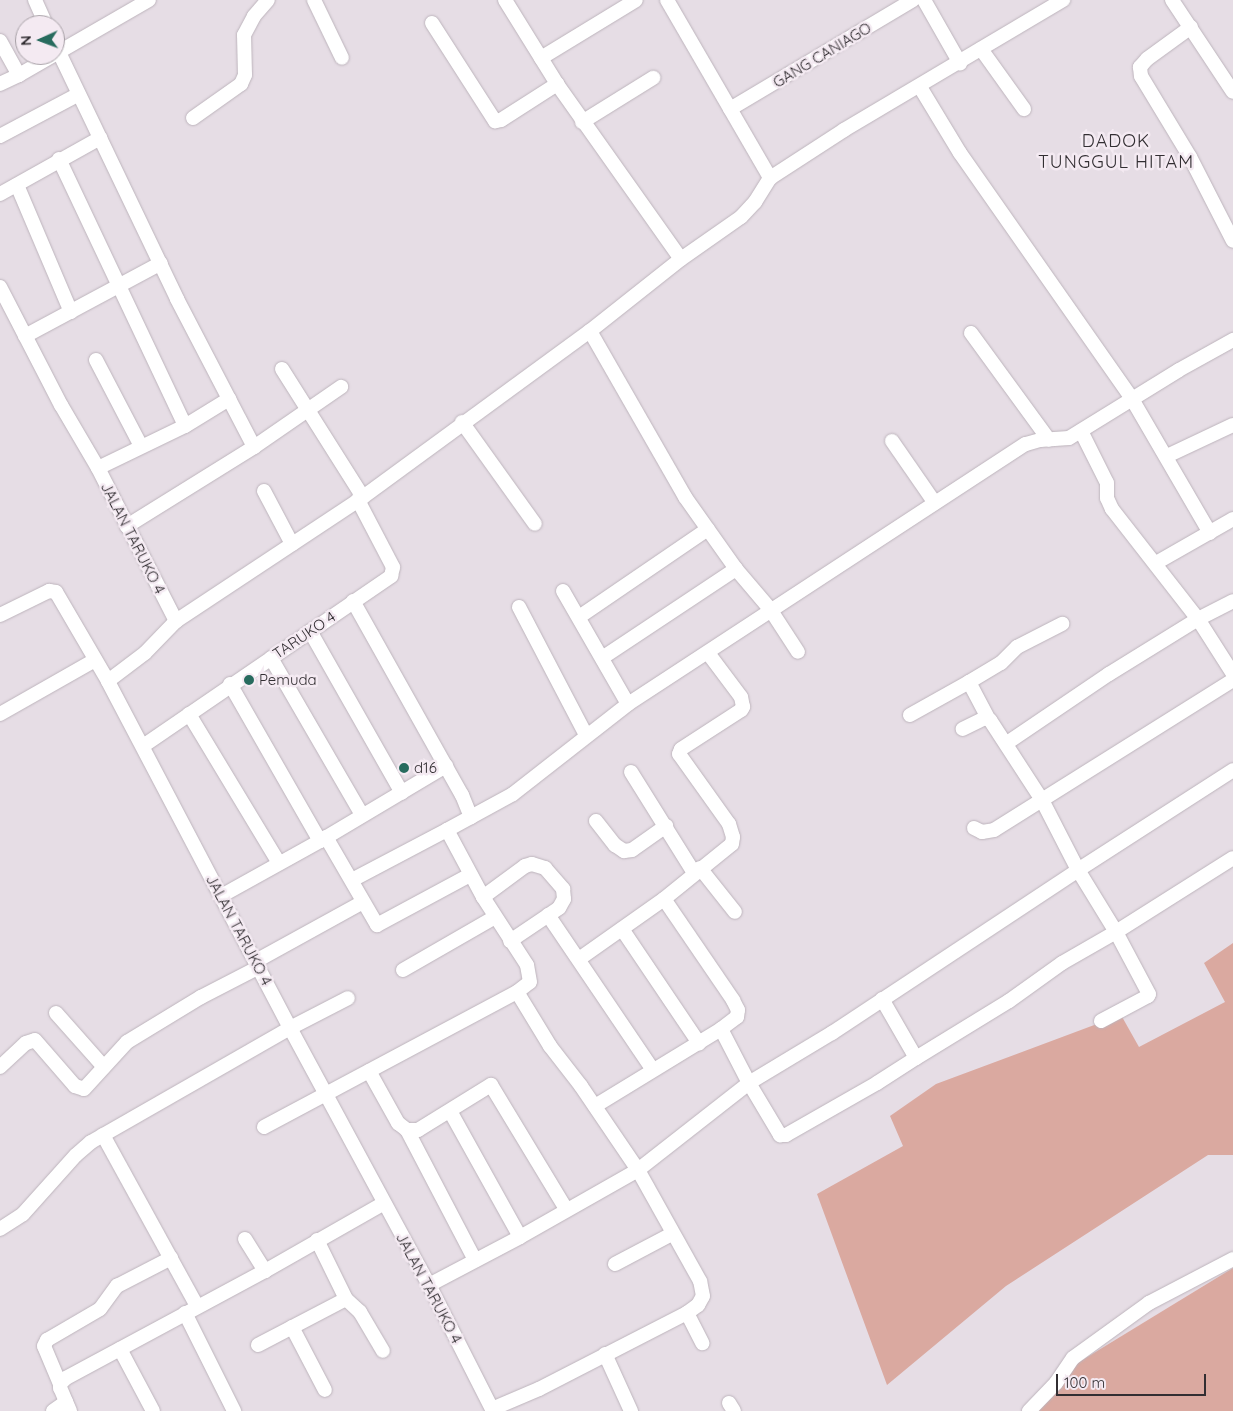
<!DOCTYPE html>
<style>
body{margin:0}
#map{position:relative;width:1233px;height:1411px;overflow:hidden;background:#e6dde5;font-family:Quicksand,sans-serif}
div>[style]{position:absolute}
.green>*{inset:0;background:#daa9a0}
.roads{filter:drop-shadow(0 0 1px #bdb4bc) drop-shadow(0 0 1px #bdb4bc)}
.minor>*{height:14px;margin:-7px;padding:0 7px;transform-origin:7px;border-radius:7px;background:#fff}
.dots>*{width:14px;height:14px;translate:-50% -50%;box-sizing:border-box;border:2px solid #f4eaf2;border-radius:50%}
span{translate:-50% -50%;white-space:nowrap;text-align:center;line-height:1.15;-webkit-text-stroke:5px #f4eaf2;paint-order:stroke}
.street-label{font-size:15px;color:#322e32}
.poi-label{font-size:15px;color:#322e32}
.left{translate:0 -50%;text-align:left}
.quarter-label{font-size:18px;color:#322e32;letter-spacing:1px}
.north{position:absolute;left:15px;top:15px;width:50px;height:50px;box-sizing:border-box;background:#f4eaf2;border:1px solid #a69fa5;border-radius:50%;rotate:268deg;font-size:14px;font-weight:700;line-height:20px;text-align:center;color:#322e32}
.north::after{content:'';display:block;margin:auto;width:18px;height:22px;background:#276b5e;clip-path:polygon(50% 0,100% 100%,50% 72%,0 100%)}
.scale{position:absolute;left:1056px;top:1374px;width:150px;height:22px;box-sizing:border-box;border:2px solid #322e32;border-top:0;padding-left:6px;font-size:15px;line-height:18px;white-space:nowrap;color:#322e32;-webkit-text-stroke:4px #f4eaf2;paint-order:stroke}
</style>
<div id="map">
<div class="green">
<div style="clip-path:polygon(1233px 943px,1233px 1155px,1208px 1155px,1006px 1286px,887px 1385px,817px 1194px,903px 1146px,890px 1116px,936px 1084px,1121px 1015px,1139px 1047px,1225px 1002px,1204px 963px)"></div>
<div style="clip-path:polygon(1233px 1268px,1233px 1411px,1027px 1411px,1066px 1370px)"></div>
</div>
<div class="roads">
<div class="minor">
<div style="left:35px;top:0;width:27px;rotate:66deg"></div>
<div style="left:314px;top:0;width:64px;rotate:64.2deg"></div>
<div style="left:505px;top:0;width:99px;rotate:58.2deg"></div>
<div style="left:557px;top:84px;width:214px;rotate:54.7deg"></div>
<div style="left:667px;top:0;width:206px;rotate:59.9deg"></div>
<div style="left:924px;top:0;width:73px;rotate:60.3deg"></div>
<div style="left:1172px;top:0;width:110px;rotate:56.5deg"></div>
<div style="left:432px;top:23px;width:117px;rotate:57.3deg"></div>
<div style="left:495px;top:121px;width:6px;rotate:-9deg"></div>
<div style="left:501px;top:120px;width:67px;rotate:-32.7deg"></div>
<div style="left:1191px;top:27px;width:54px;rotate:144deg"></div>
<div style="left:1147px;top:59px;width:11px;rotate:131deg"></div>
<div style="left:1140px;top:67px;width:9px;rotate:84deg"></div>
<div style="left:1141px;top:76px;width:95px;rotate:58.8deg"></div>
<div style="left:1190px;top:157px;width:94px;rotate:62.9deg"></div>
<div style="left:0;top:41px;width:39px;rotate:61deg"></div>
<div style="left:19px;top:75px;width:21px;rotate:155deg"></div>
<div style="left:55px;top:44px;width:283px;rotate:64.4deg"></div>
<div style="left:177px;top:299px;width:167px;rotate:62.5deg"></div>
<div style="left:254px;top:447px;width:150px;rotate:148.1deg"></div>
<div style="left:981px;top:49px;width:74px;rotate:54.4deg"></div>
<div style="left:541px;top:58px;width:111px;rotate:-31.4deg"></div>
<div style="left:19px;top:75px;width:150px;rotate:-30deg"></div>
<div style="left:920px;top:87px;width:77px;rotate:58.8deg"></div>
<div style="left:960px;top:153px;width:300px;rotate:55deg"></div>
<div style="left:1132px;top:399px;width:155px;rotate:59.8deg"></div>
<div style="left:730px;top:109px;width:213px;rotate:-30.8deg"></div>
<div style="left:193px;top:118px;width:59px;rotate:-35.3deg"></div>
<div style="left:241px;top:84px;width:10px;rotate:-66deg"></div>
<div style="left:245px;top:75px;width:40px;rotate:-91.4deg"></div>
<div style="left:244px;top:35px;width:21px;rotate:-62deg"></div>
<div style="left:254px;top:16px;width:21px;rotate:-49deg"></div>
<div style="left:582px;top:122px;width:84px;rotate:-31.8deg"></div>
<div style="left:0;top:136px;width:89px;rotate:-28deg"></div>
<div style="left:59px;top:159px;width:295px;rotate:64.7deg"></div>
<div style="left:17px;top:185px;width:138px;rotate:67deg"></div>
<div style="left:0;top:194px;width:115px;rotate:-29.2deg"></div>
<div style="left:0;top:287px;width:133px;rotate:62.7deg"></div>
<div style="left:61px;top:405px;width:73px;rotate:59.6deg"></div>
<div style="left:98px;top:468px;width:172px;rotate:63deg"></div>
<div style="left:590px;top:331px;width:191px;rotate:60.2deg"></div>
<div style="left:685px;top:497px;width:88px;rotate:54.7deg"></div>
<div style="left:736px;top:569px;width:52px;rotate:49.6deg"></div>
<div style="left:770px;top:609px;width:51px;rotate:56.9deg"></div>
<div style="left:971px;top:333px;width:132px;rotate:53.9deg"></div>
<div style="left:25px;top:336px;width:154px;rotate:-28.2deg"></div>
<div style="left:96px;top:360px;width:97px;rotate:62.4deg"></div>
<div style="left:282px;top:369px;width:151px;rotate:57.7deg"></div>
<div style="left:462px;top:422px;width:125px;rotate:54.4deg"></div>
<div style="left:1081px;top:431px;width:58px;rotate:63.4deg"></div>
<div style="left:1107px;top:483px;width:15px;rotate:90deg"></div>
<div style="left:1107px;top:498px;width:12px;rotate:66deg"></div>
<div style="left:1112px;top:509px;width:140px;rotate:52deg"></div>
<div style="left:1198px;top:619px;width:65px;rotate:57.5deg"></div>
<div style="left:892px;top:441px;width:75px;rotate:55.3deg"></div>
<div style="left:254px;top:447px;width:106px;rotate:-34.6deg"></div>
<div style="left:1167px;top:456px;width:73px;rotate:-25.2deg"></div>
<div style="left:98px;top:468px;width:97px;rotate:-25.8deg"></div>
<div style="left:185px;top:426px;width:52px;rotate:-31.5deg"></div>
<div style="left:264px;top:491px;width:60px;rotate:62.2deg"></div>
<div style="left:1156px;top:563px;width:89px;rotate:-29.7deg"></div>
<div style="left:563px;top:591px;width:130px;rotate:60.1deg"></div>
<div style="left:353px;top:601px;width:223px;rotate:60.7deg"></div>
<div style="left:462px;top:795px;width:24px;rotate:68deg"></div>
<div style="left:519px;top:607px;width:144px;rotate:62.4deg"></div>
<div style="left:0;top:615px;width:55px;rotate:-26.1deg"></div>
<div style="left:49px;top:591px;width:7px;rotate:8deg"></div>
<div style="left:56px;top:592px;width:103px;rotate:59.7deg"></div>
<div style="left:579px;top:617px;width:156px;rotate:-34.3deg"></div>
<div style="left:310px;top:631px;width:186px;rotate:60.4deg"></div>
<div style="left:271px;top:658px;width:181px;rotate:59.9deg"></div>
<div style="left:602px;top:658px;width:161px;rotate:-33.6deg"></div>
<div style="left:969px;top:682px;width:41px;rotate:62.2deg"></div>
<div style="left:230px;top:684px;width:181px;rotate:60.2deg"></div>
<div style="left:0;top:714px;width:109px;rotate:-29.6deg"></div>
<div style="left:189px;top:714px;width:174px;rotate:58.9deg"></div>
<div style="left:910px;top:715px;width:68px;rotate:-29.2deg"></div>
<div style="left:969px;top:682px;width:37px;rotate:-31deg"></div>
<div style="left:1001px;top:663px;width:23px;rotate:-45deg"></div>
<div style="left:1017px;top:647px;width:51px;rotate:-27.1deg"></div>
<div style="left:1007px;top:743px;width:123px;rotate:-34.1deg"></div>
<div style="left:1109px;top:674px;width:105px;rotate:-31.7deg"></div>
<div style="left:1198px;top:619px;width:39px;rotate:-27deg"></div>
<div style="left:143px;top:746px;width:301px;rotate:-34.4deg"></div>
<div style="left:391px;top:576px;width:9px;rotate:-77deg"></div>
<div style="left:393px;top:567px;width:76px;rotate:-117.6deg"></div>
<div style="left:631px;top:772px;width:119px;rotate:58deg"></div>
<div style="left:596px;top:821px;width:31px;rotate:52deg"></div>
<div style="left:615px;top:845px;width:11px;rotate:34deg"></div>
<div style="left:624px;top:851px;width:8px;rotate:-7deg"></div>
<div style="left:632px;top:850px;width:42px;rotate:-35.2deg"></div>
<div style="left:974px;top:828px;width:9px;rotate:27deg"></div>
<div style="left:982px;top:832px;width:12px;rotate:-9deg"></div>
<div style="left:994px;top:830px;width:282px;rotate:-32.1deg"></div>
<div style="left:326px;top:837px;width:102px;rotate:59.9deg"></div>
<div style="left:377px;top:925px;width:106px;rotate:-28.3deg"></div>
<div style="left:700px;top:868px;width:56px;rotate:51.5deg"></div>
<div style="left:352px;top:880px;width:107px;rotate:-27.8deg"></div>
<div style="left:221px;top:896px;width:113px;rotate:-29.1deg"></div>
<div style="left:320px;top:841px;width:147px;rotate:-30.8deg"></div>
<div style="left:483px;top:897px;width:52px;rotate:-36.4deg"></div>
<div style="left:525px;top:866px;width:7px;rotate:-16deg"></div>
<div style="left:532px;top:864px;width:14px;rotate:17deg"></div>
<div style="left:545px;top:868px;width:28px;rotate:49deg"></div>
<div style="left:563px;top:889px;width:10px;rotate:84deg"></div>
<div style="left:564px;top:899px;width:10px;rotate:119deg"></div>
<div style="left:559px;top:908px;width:59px;rotate:146deg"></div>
<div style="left:548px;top:915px;width:187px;rotate:55.9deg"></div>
<div style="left:622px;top:929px;width:138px;rotate:56deg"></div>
<div style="left:579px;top:959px;width:104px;rotate:-35.2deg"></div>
<div style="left:664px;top:899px;width:87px;rotate:-39deg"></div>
<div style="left:732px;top:844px;width:7px;rotate:-82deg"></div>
<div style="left:733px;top:837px;width:14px;rotate:-107deg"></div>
<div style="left:729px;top:824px;width:86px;rotate:-125.5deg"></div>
<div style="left:679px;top:754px;width:5px;rotate:-68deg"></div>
<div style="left:681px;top:749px;width:72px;rotate:-33deg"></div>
<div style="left:741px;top:710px;width:4px;rotate:-56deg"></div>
<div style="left:743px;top:707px;width:10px;rotate:-101deg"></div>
<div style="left:741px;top:697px;width:55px;rotate:-126.9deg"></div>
<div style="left:256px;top:961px;width:122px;rotate:-28.9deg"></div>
<div style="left:403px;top:970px;width:106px;rotate:-29.9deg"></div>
<div style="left:882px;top:999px;width:68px;rotate:60deg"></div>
<div style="left:916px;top:1058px;width:109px;rotate:-31.5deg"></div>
<div style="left:1009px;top:1001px;width:65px;rotate:-35.6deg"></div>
<div style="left:1062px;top:963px;width:62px;rotate:-29.9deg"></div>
<div style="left:1116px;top:932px;width:138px;rotate:-32.3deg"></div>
<div style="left:56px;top:1013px;width:72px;rotate:48.4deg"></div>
<div style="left:1101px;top:1021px;width:53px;rotate:-28deg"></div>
<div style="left:1148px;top:996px;width:2px;rotate:-63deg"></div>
<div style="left:1149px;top:994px;width:70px;rotate:-118deg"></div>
<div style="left:1116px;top:932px;width:73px;rotate:-121.5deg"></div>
<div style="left:1078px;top:870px;width:184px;rotate:-32.8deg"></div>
<div style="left:721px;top:1029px;width:61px;rotate:62.6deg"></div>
<div style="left:749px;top:1083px;width:61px;rotate:59.2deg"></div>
<div style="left:780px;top:1135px;width:6px"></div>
<div style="left:786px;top:1135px;width:105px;rotate:-29.7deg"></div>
<div style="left:877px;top:1083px;width:46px;rotate:-32.7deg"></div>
<div style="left:0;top:1067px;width:35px;rotate:-43deg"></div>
<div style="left:26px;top:1043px;width:9px;rotate:-18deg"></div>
<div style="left:35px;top:1040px;width:61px;rotate:49deg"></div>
<div style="left:75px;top:1086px;width:9px;rotate:18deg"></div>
<div style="left:84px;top:1089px;width:64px;rotate:-47.5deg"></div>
<div style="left:127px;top:1042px;width:87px;rotate:-31.3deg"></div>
<div style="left:201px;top:997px;width:65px;rotate:-27.3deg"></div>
<div style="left:369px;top:1071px;width:60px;rotate:60.9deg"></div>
<div style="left:398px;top:1123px;width:11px;rotate:38deg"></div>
<div style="left:407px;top:1130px;width:11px"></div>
<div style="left:418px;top:1130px;width:86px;rotate:-31.7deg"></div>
<div style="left:491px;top:1085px;width:145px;rotate:58.8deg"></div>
<div style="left:595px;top:1106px;width:148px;rotate:-31.4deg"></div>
<div style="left:721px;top:1029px;width:20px;rotate:-37deg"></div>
<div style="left:737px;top:1017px;width:7px;rotate:-82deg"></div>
<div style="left:738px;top:1010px;width:11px;rotate:-117deg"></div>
<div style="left:733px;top:1000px;width:122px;rotate:-124.3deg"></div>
<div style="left:450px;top:1111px;width:144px;rotate:60.9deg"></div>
<div style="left:264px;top:1127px;width:287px;rotate:-28.1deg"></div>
<div style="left:517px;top:992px;width:16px;rotate:-38deg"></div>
<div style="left:530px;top:982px;width:17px;rotate:-100deg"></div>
<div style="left:527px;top:965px;width:81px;rotate:-122.9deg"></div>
<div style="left:483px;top:897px;width:76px;rotate:-118.2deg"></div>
<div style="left:447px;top:830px;width:75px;rotate:-28.6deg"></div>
<div style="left:513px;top:794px;width:146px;rotate:-38deg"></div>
<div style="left:628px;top:704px;width:475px;rotate:-33.2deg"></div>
<div style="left:1026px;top:444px;width:15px;rotate:-16deg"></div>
<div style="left:1040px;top:440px;width:29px;rotate:-4deg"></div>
<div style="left:1069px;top:438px;width:129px;rotate:-31.7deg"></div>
<div style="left:1179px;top:370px;width:62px;rotate:-29.1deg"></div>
<div style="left:407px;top:1130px;width:147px;rotate:62.4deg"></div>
<div style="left:103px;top:1135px;width:195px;rotate:61.2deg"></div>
<div style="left:0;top:1229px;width:27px;rotate:-33deg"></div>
<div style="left:23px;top:1214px;width:79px;rotate:-48.1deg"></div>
<div style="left:76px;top:1155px;width:20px;rotate:-41deg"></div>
<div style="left:91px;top:1142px;width:229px;rotate:-29.8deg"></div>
<div style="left:290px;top:1028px;width:65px;rotate:-27.3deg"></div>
<div style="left:245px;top:1239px;width:38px;rotate:58deg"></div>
<div style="left:317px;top:1240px;width:66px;rotate:63.8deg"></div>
<div style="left:346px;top:1299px;width:19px;rotate:43deg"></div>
<div style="left:360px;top:1312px;width:45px;rotate:59.5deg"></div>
<div style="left:615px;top:1264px;width:64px;rotate:-27.8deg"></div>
<div style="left:429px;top:1285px;width:103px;rotate:-27.8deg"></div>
<div style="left:520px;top:1237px;width:136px;rotate:-29.6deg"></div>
<div style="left:638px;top:1170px;width:141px;rotate:-38.1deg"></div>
<div style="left:749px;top:1083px;width:97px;rotate:-31.1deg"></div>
<div style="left:832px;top:1033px;width:295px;rotate:-33.5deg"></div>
<div style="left:1078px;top:870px;width:79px;rotate:-117.2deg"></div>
<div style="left:1042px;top:800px;width:95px;rotate:-123deg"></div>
<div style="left:990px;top:720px;width:5px;rotate:-158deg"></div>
<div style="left:985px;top:718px;width:25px;rotate:154deg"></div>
<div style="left:185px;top:1313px;width:110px;rotate:63.4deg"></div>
<div style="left:687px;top:1313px;width:34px;rotate:63deg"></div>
<div style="left:292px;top:1327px;width:71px;rotate:62.4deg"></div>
<div style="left:258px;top:1345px;width:99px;rotate:-27.6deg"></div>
<div style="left:120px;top:1349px;width:70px;rotate:62deg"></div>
<div style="left:605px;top:1354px;width:63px;rotate:65.5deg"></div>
<div style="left:60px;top:1384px;width:41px;rotate:-112.8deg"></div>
<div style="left:44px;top:1346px;width:7px;rotate:-63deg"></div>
<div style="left:47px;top:1340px;width:61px;rotate:-30.3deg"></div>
<div style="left:100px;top:1309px;width:29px;rotate:-54deg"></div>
<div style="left:117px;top:1286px;width:61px;rotate:-27.4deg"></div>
<div style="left:729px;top:1403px;width:9px;rotate:58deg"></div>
<div style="left:492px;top:1409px;width:51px;rotate:-23.1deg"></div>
<div style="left:539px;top:1389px;width:166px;rotate:-27.2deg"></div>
<div style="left:687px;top:1313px;width:14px;rotate:-36deg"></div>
<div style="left:698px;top:1305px;width:10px;rotate:-61deg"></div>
<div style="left:703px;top:1296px;width:15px;rotate:-101deg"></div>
<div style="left:700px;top:1281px;width:127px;rotate:-119.2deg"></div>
<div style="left:638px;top:1170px;width:102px;rotate:-124.2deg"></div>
<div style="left:581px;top:1086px;width:51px;rotate:-127.8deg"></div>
<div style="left:550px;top:1046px;width:63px;rotate:-121.4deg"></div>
<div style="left:53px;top:1411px;width:16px;rotate:-35deg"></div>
<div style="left:70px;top:1411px;width:25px;rotate:-113deg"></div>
<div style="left:60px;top:1388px;width:4px;rotate:-90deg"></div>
<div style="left:60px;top:1384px;width:8px;rotate:-45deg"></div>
<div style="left:66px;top:1378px;width:226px;rotate:-28.3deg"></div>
<div style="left:265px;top:1271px;width:137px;rotate:-29.7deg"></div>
<div style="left:493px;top:1411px;width:141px;rotate:-116.9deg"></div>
<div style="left:429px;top:1285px;width:292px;rotate:-118.4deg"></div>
<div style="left:290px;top:1028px;width:392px;rotate:-117.7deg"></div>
<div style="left:108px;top:681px;width:46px;rotate:-37.1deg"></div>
<div style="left:145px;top:653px;width:45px;rotate:-45.9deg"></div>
<div style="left:176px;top:621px;width:224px;rotate:-33.5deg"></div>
<div style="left:363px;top:497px;width:281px;rotate:-36.2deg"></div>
<div style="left:590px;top:331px;width:116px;rotate:-38.4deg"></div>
<div style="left:681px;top:259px;width:73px;rotate:-35deg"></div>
<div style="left:741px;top:217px;width:21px;rotate:-47deg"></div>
<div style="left:755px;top:202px;width:28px;rotate:-58deg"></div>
<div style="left:770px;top:178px;width:88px;rotate:-33deg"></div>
<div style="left:844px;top:130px;width:255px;rotate:-30.7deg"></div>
<div style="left:1029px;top:1411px;width:39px;rotate:-46deg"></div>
<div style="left:1056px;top:1383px;width:30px;rotate:-56deg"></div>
<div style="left:1073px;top:1358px;width:94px;rotate:-35.9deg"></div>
<div style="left:1149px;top:1303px;width:95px;rotate:-27.6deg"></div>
</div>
</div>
<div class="dots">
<div style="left:249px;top:680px;background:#276b5e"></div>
<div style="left:404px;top:768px;background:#276b5e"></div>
</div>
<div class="street-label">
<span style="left:822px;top:55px;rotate:-31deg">GANG CANIAGO</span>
<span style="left:133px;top:538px;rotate:63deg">JALAN TARUKO 4</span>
<span style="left:304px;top:635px;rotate:-34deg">TARUKO 4</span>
<span style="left:239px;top:930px;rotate:62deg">JALAN TARUKO 4</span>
<span style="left:429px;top:1288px;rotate:62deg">JALAN TARUKO 4</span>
</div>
<div class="poi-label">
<span class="left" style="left:259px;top:680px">Pemuda</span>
<span class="left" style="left:414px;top:768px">d16</span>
</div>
<div class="quarter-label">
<span style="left:1116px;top:152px">DADOK<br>TUNGGUL HITAM</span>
</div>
<div class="north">N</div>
<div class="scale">100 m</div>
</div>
